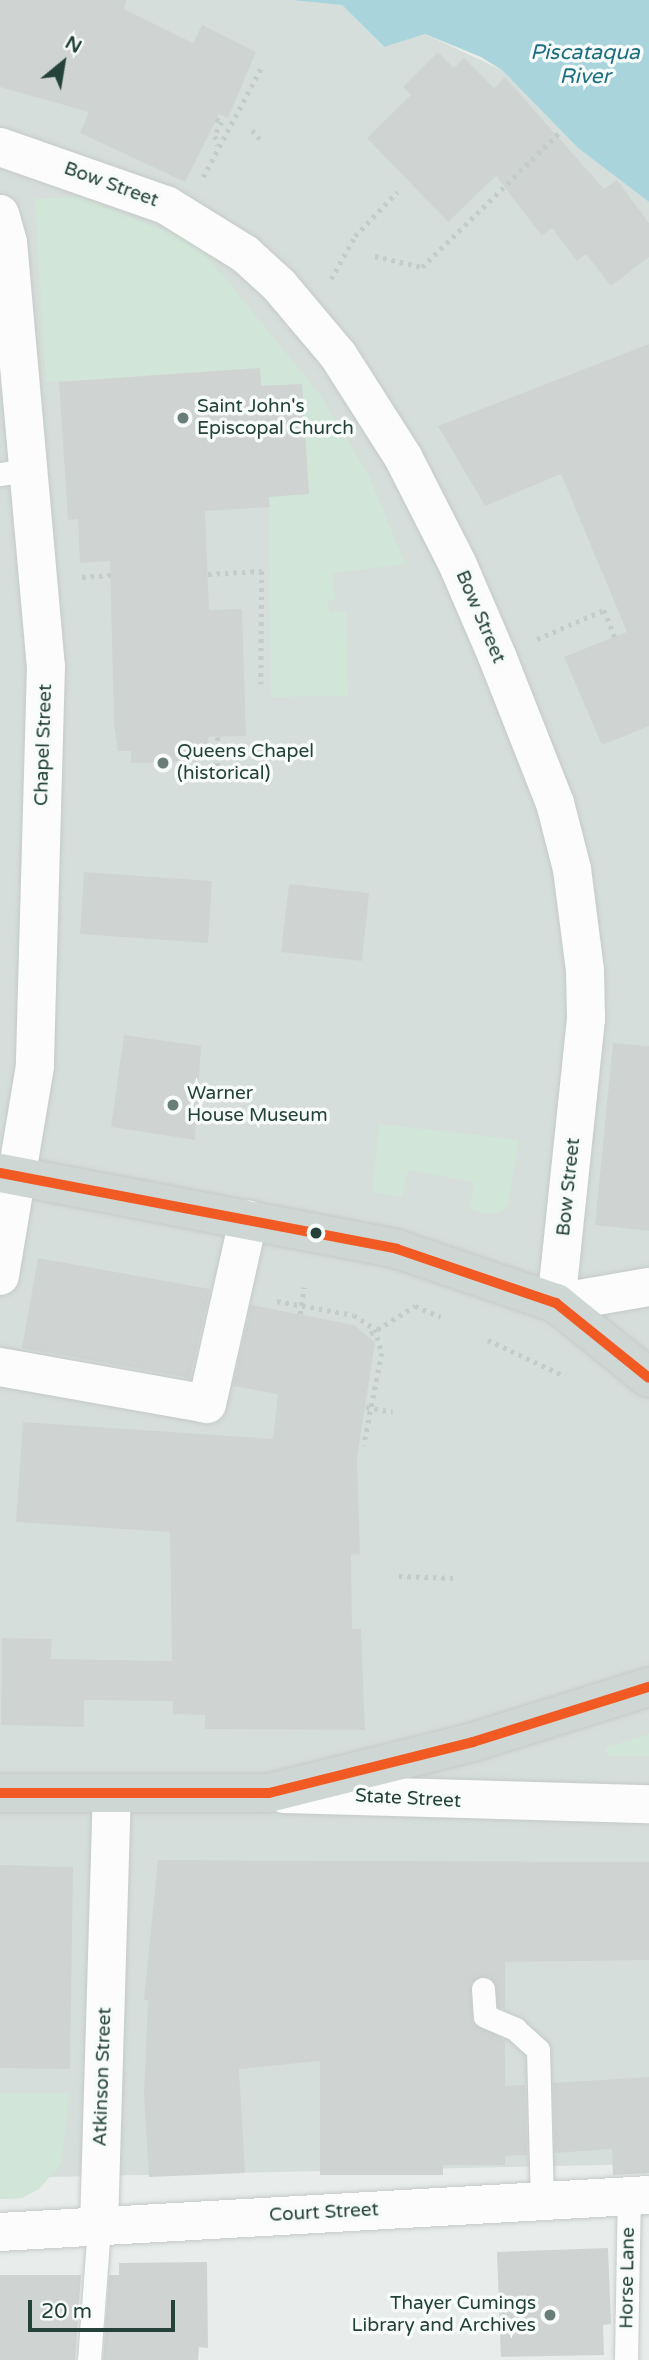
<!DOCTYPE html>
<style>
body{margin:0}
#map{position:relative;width:649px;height:2360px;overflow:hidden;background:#e8edeb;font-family:"Varela Round",sans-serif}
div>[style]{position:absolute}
.built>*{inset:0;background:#d6dedb}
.green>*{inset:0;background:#d1e6d8}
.water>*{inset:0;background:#a9d4db}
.building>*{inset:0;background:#cfd4d2}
.path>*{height:4.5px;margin-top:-2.25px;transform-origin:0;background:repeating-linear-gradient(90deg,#c3ccca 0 3.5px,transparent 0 8.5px)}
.roads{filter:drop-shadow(0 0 2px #c5cac8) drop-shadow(0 0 2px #c5cac8)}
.lane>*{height:23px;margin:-11.5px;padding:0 11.5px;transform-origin:11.5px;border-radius:11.5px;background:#fcfcfc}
.street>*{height:38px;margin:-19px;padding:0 19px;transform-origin:19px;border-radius:19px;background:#fcfcfc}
.secondary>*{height:38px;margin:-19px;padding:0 19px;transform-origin:19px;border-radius:19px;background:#fcfcfc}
.primary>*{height:38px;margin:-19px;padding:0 19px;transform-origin:19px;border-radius:19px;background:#cfd7d5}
.bus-1>*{height:10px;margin:-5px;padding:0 5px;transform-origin:5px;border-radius:5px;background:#f15a22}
.dots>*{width:19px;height:19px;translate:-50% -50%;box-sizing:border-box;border:4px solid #f7fbf9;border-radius:50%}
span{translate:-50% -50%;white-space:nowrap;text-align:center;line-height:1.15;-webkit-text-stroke:7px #f7fbf9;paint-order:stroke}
.street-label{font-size:19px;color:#24423a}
.poi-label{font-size:19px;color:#24423a}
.left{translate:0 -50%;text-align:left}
.right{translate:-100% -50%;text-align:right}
.water-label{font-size:21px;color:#1c6f80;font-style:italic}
.north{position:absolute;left:28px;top:28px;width:70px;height:70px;-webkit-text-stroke:5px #f7fbf9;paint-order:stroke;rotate:30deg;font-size:19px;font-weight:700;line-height:28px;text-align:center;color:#24423a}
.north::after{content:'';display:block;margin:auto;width:24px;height:32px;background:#24423a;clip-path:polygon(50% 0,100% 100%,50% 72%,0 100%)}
.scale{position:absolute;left:28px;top:2300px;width:147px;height:32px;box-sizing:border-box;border:4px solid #24423a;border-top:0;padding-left:9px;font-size:21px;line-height:24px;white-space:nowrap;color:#24423a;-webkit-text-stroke:5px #f7fbf9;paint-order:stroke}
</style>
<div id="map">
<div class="built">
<div style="clip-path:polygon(0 0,291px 0,342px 5px,383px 47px,425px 34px,502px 70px,578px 148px,649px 202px,649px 2164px,50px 2177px,22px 2198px,0 2199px)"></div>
</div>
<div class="green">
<div style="clip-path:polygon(79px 197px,196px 243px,320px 395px,369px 476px,405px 564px,332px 573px,335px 599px,328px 600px,329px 613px,346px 611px,348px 696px,271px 697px,269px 497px,309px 493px,302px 384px,261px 386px,260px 368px,46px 382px,35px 199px)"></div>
<div style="clip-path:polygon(379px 1124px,518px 1140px,508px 1205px,498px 1213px,482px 1213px,470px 1208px,474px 1182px,408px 1170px,402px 1197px,373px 1192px)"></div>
<div style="clip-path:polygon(649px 1734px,649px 1756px,608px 1756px,605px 1748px)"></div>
<div style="clip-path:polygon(0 2093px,69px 2093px,61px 2164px,39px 2189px,22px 2198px,0 2199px)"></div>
</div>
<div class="water">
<div style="clip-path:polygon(291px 0,649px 0,649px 202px,578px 148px,502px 70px,481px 57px,425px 34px,384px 47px,342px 5px)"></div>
</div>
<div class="building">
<div style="clip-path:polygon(0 0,126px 0,124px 9px,193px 43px,202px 25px,256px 52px,228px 118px,219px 114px,185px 182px,80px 133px,89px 112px,0 87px)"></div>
<div style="clip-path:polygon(438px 52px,454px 68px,464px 58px,494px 88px,505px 77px,604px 189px,617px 180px,649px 223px,649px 257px,611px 286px,586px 254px,577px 261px,552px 228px,542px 236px,496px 176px,448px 222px,367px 138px,411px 95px,403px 87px)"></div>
<div style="clip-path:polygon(649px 344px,649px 726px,602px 745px,564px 657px,627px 632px,561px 474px,485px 506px,438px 426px)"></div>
<div style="clip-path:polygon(260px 368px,261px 386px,302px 384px,309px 494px,269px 497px,270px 507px,205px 511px,209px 610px,242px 609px,246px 736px,208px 737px,209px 747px,195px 748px,196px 762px,131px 763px,131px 751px,118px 751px,114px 723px,110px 561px,80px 563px,78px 519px,68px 520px,59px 382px)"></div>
<div style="clip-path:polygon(84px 872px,212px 881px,208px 943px,80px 934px)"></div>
<div style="clip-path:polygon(289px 884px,369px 893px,362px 961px,281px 952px)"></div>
<div style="clip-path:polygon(124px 1035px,201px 1046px,195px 1140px,111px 1127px)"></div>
<div style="clip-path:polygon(613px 1043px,649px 1046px,649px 1231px,595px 1225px)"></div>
<div style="clip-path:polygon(38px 1258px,210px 1289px,190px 1378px,22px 1348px)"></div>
<div style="clip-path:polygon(251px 1305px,354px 1325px,375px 1342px,357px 1458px,360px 1554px,351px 1555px,352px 1629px,361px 1629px,365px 1730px,205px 1729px,205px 1715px,173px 1714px,173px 1701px,84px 1700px,84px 1727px,1px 1725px,2px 1638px,52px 1639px,51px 1659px,172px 1661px,170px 1532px,16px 1522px,23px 1422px,273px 1439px,278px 1394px,233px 1386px)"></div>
<div style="clip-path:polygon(158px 1860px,649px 1862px,649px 1960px,505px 1962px,505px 2009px,498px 2007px,490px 1977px,471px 1982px,473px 2023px,505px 2040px,505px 2086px,525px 2085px,527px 2155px,505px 2156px,505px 2165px,443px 2165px,443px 2175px,320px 2175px,320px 2061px,239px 2069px,245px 2173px,149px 2177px,144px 2095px,148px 2000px,144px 2000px)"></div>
<div style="clip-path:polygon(0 1865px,73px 1867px,70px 2069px,0 2068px)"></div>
<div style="clip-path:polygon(649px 2077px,649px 2173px,613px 2175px,612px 2149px,555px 2153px,553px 2083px)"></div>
<div style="clip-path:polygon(608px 2248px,611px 2324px,603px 2325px,604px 2355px,501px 2357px,497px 2252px)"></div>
<div style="clip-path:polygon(207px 2262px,208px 2348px,199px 2347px,198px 2360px,103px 2360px,109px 2275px,119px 2275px,119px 2263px)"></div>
<div style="clip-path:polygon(0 2275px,81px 2275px,75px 2360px,0 2360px)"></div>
</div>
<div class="path">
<div style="left:216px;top:119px;width:7px;rotate:27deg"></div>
<div style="left:222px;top:122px;width:16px;rotate:117deg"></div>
<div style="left:215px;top:136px;width:10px;rotate:73deg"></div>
<div style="left:252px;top:130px;width:13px;rotate:48deg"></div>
<div style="left:203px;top:177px;width:126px;rotate:-62deg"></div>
<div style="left:375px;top:256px;width:48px;rotate:13.2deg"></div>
<div style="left:422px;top:267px;width:193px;rotate:-44.4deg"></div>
<div style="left:331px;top:279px;width:49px;rotate:-60.8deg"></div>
<div style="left:355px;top:236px;width:61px;rotate:-46.3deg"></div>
<div style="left:208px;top:574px;width:54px;rotate:-3.2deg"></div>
<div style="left:262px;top:571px;width:113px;rotate:90.5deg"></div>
<div style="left:82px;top:577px;width:29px;rotate:-4deg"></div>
<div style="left:537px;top:639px;width:73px;rotate:-23.4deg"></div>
<div style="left:604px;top:610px;width:29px;rotate:68deg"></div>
<div style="left:218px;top:737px;width:32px;rotate:90deg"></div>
<div style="left:277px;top:1301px;width:78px;rotate:10.3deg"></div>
<div style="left:354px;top:1315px;width:25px;rotate:34deg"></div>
<div style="left:375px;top:1329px;width:25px;rotate:74deg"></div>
<div style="left:382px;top:1353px;width:94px;rotate:101.1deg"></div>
<div style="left:300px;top:1314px;width:27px;rotate:-82deg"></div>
<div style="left:370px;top:1334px;width:53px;rotate:-31.9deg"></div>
<div style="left:415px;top:1306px;width:28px;rotate:23deg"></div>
<div style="left:488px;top:1340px;width:85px;rotate:25.1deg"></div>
<div style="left:366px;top:1407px;width:27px;rotate:10deg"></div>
<div style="left:399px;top:1576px;width:54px;rotate:2.1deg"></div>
</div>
<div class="roads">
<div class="lane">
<div style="left:0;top:474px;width:28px;rotate:-8deg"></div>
<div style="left:483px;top:1989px;width:27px;rotate:86deg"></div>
<div style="left:485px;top:2016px;width:33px;rotate:23deg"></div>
<div style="left:515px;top:2029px;width:31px;rotate:42deg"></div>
<div style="left:538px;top:2050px;width:151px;rotate:88.5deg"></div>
<div style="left:89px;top:2360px;width:134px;rotate:-85.7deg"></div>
<div style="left:626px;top:2360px;width:164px;rotate:-89deg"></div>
</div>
<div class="street">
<div style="left:0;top:147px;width:176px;rotate:19.3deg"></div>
<div style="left:166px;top:205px;width:93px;rotate:31.8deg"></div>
<div style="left:245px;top:254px;width:46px;rotate:42.4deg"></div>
<div style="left:279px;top:285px;width:92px;rotate:49.9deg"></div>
<div style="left:338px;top:355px;width:121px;rotate:57.5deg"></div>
<div style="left:403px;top:457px;width:119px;rotate:63deg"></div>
<div style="left:457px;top:563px;width:101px;rotate:66.7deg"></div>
<div style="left:497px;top:656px;width:158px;rotate:68.5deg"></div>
<div style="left:555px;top:803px;width:68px;rotate:75.6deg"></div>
<div style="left:572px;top:869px;width:102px;rotate:82.7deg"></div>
<div style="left:585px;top:970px;width:49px;rotate:88.8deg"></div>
<div style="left:586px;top:1019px;width:286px;rotate:96deg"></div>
<div style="left:556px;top:1303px;width:94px;rotate:-9.8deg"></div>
<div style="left:0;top:214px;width:29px;rotate:74deg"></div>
<div style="left:8px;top:242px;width:426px;rotate:84.9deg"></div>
<div style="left:46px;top:666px;width:400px;rotate:91.6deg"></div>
<div style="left:35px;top:1066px;width:213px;rotate:99.5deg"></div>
<div style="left:0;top:1367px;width:210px;rotate:10.1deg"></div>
<div style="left:207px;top:1404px;width:189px;rotate:-77.4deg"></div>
<div style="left:99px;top:2226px;width:433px;rotate:-88.3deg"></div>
<div style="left:0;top:2232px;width:650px;rotate:-3.26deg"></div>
</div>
<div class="secondary">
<div style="left:284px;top:1794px;width:365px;rotate:1.6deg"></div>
</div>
<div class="primary">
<div style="left:0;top:1173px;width:404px;rotate:10.8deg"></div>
<div style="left:397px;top:1249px;width:168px;rotate:18.8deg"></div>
<div style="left:556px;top:1303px;width:119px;rotate:38.9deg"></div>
<div style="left:0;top:1793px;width:269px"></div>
<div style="left:269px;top:1793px;width:210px;rotate:-14deg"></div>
<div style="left:473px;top:1742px;width:184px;rotate:-17.4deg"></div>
</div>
</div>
<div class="bus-1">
<div style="left:0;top:1173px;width:404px;rotate:10.8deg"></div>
<div style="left:397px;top:1249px;width:168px;rotate:18.8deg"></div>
<div style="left:556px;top:1303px;width:119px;rotate:38.9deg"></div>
<div style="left:0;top:1793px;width:269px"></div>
<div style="left:269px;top:1793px;width:210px;rotate:-14deg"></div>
<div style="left:473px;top:1742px;width:184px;rotate:-17.4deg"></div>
</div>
<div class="dots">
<div style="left:183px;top:418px;background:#697e78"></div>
<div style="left:163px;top:763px;background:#697e78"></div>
<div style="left:173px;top:1105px;background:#697e78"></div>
<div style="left:316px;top:1233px;background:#24423a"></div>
<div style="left:550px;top:2315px;background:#697e78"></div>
</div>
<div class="street-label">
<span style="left:111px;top:185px;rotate:20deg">Bow Street</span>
<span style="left:480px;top:617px;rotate:67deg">Bow Street</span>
<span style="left:44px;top:745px;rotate:-88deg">Chapel Street</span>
<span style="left:569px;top:1187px;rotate:-84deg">Bow Street</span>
<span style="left:408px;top:1799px;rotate:3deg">State Street</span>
<span style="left:103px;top:2077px;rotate:-88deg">Atkinson Street</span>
<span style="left:324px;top:2213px;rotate:-3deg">Court Street</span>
<span style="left:628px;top:2278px;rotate:-89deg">Horse Lane</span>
</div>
<div class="poi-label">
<span class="left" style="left:197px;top:418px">Saint John's<br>Episcopal Church</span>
<span class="left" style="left:177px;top:763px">Queens Chapel<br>(historical)</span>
<span class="left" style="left:187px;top:1105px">Warner<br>House Museum</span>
<span class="right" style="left:536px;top:2315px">Thayer Cumings<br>Library and Archives</span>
</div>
<div class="water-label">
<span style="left:585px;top:65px">Piscataqua<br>River</span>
</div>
<div class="north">N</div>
<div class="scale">20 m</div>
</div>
